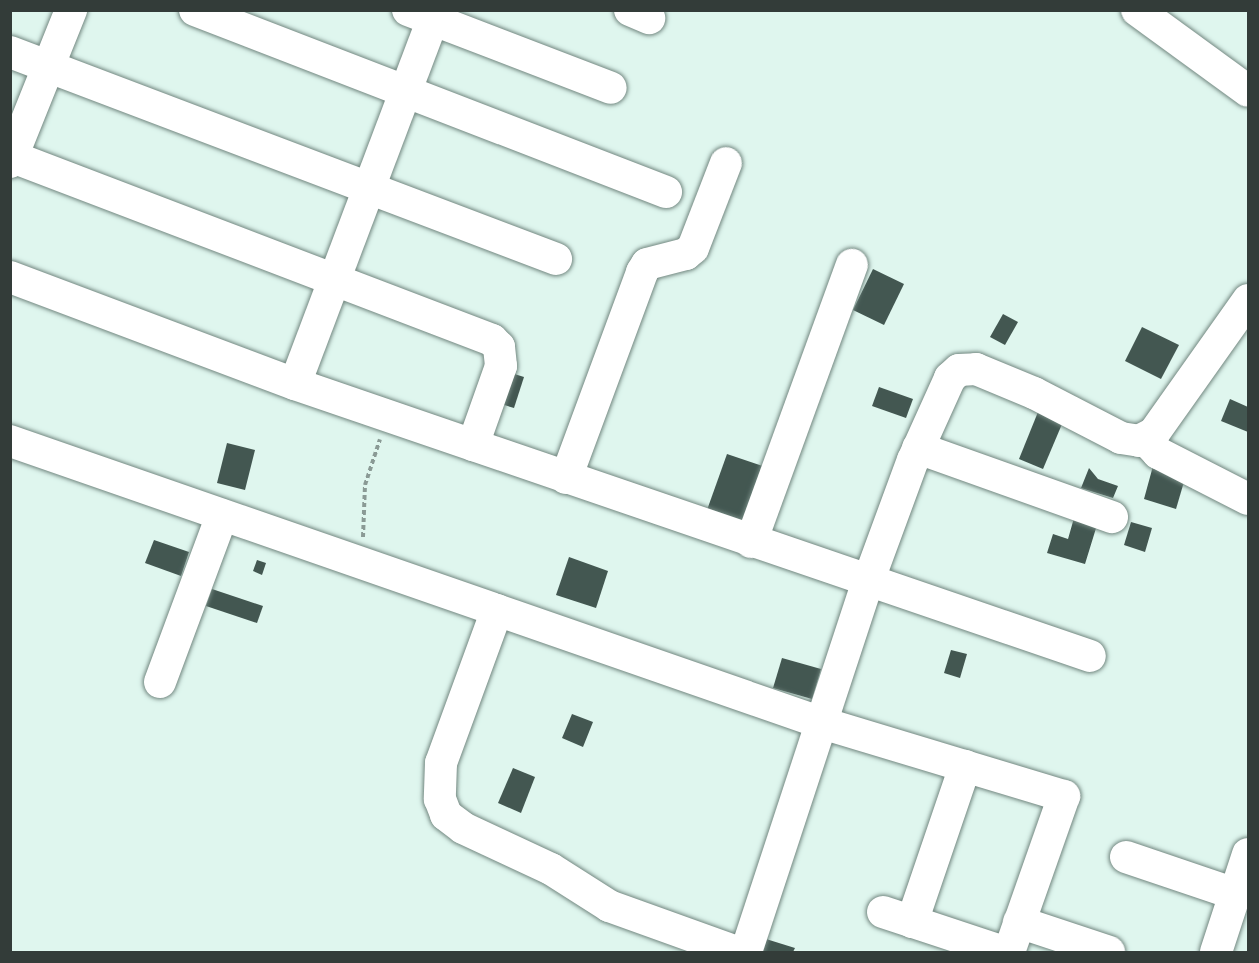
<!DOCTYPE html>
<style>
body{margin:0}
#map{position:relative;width:1259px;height:963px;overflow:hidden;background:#dff6ee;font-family:"Fira Sans Condensed",sans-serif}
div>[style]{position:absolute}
.building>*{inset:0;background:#435751}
.path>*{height:4px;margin-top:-2px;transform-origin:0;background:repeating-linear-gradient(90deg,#8a9a95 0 4.5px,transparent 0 7.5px)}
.roads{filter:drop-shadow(0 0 2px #728780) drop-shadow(0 0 2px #728780)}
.minor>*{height:32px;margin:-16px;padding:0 16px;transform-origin:16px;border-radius:16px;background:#fff}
span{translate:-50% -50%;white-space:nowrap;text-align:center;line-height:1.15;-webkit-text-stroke:6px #fff;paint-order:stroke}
.frame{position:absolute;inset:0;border:12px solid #333c39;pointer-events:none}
</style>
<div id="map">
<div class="building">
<div style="clip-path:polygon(873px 269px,904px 284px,884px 325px,853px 310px)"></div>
<div style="clip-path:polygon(1003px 314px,1018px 322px,1005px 345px,990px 337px)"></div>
<div style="clip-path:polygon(1142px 327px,1179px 345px,1161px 379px,1125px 361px)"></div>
<div style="clip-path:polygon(508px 372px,524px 377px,514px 408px,498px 403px)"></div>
<div style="clip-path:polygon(879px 387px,913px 399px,906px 418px,872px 406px)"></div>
<div style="clip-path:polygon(1230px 399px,1248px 407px,1248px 432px,1221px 421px)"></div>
<div style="clip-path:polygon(1040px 407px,1065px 417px,1043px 469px,1019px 459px)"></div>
<div style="clip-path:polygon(227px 443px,255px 450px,245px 490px,217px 483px)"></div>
<div style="clip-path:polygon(727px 454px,771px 469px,751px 525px,707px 510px)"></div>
<div style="clip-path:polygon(1153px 466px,1186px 475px,1176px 509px,1144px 499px)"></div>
<div style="clip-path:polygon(1089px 468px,1098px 479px,1118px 486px,1113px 498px,1081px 488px)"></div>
<div style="clip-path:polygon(1074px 518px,1097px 525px,1085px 564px,1047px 553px,1053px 534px,1068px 539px)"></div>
<div style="clip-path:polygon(1131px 522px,1152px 528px,1145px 552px,1124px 545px)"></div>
<div style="clip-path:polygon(154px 540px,189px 552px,181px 576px,145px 563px)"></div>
<div style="clip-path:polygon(569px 557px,608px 571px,596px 608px,556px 595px)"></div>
<div style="clip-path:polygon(257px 560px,266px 563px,262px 575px,253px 571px)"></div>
<div style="clip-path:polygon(212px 589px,263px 606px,257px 623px,206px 606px)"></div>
<div style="clip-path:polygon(951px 650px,967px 654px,960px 678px,944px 673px)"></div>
<div style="clip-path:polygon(782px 658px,821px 669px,812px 699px,773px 688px)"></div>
<div style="clip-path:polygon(572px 714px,593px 722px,583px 747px,562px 738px)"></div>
<div style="clip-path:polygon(513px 768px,535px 777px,521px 813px,498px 803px)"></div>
<div style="clip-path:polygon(766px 939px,795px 948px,793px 952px,762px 952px)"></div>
</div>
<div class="path">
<div style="left:363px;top:537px;width:52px;rotate:-87.8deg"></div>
<div style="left:365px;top:485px;width:48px;rotate:-71.9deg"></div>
</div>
<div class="roads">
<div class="minor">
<div style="left:195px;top:10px;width:505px;rotate:21.13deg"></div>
<div style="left:408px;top:10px;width:217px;rotate:21deg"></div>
<div style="left:630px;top:10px;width:21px;rotate:23deg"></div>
<div style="left:1137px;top:10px;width:137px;rotate:36.1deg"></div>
<div style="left:10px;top:52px;width:584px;rotate:20.76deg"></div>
<div style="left:10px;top:156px;width:516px;rotate:20.89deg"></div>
<div style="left:492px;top:340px;width:10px;rotate:45deg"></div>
<div style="left:499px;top:347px;width:19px;rotate:84deg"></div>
<div style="left:501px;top:366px;width:84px;rotate:109.5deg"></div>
<div style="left:10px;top:162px;width:164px;rotate:-68.1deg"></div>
<div style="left:10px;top:277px;width:304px;rotate:20.6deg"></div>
<div style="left:295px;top:384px;width:840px;rotate:18.89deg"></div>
<div style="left:295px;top:384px;width:400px;rotate:-69.3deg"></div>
<div style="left:1146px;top:440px;width:18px;rotate:47deg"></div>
<div style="left:1158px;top:453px;width:101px;rotate:27.1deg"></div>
<div style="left:10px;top:441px;width:860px;rotate:19.15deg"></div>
<div style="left:822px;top:723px;width:253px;rotate:16.8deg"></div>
<div style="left:1064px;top:796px;width:165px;rotate:109.4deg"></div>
<div style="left:918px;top:448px;width:206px;rotate:19.6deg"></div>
<div style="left:566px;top:478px;width:220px;rotate:-69.7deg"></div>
<div style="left:642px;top:272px;width:9px;rotate:-58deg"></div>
<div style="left:647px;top:264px;width:40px;rotate:-14.4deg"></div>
<div style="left:686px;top:254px;width:9px;rotate:-41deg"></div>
<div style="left:693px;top:248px;width:91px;rotate:-68.8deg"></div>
<div style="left:751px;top:542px;width:295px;rotate:-70deg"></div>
<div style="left:497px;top:610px;width:163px;rotate:110.1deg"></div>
<div style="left:441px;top:763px;width:36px;rotate:92deg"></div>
<div style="left:440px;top:799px;width:17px;rotate:69deg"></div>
<div style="left:446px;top:815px;width:21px;rotate:37deg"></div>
<div style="left:463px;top:828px;width:97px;rotate:25deg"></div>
<div style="left:551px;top:869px;width:69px;rotate:32.5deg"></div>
<div style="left:609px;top:906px;width:136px;rotate:19.8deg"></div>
<div style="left:160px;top:682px;width:178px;rotate:-69.6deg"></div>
<div style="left:1126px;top:857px;width:115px;rotate:18.7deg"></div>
<div style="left:883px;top:912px;width:127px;rotate:18.3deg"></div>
<div style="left:912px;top:922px;width:165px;rotate:-71.2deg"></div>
<div style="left:1019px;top:922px;width:95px;rotate:18.4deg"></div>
<div style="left:746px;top:952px;width:390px;rotate:-71.8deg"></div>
<div style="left:868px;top:582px;width:130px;rotate:-69.8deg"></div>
<div style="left:913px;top:460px;width:90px;rotate:-65.7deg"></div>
<div style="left:950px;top:378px;width:12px;rotate:-42deg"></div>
<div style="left:959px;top:370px;width:17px;rotate:-3deg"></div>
<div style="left:976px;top:369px;width:63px;rotate:22.5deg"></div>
<div style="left:1034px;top:393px;width:98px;rotate:27.3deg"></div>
<div style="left:1121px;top:438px;width:18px;rotate:9deg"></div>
<div style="left:1139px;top:441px;width:17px;rotate:-28deg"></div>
<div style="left:1154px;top:433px;width:163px;rotate:-54.7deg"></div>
<div style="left:1216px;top:952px;width:103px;rotate:-71.9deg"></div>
</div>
</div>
<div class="frame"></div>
</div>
